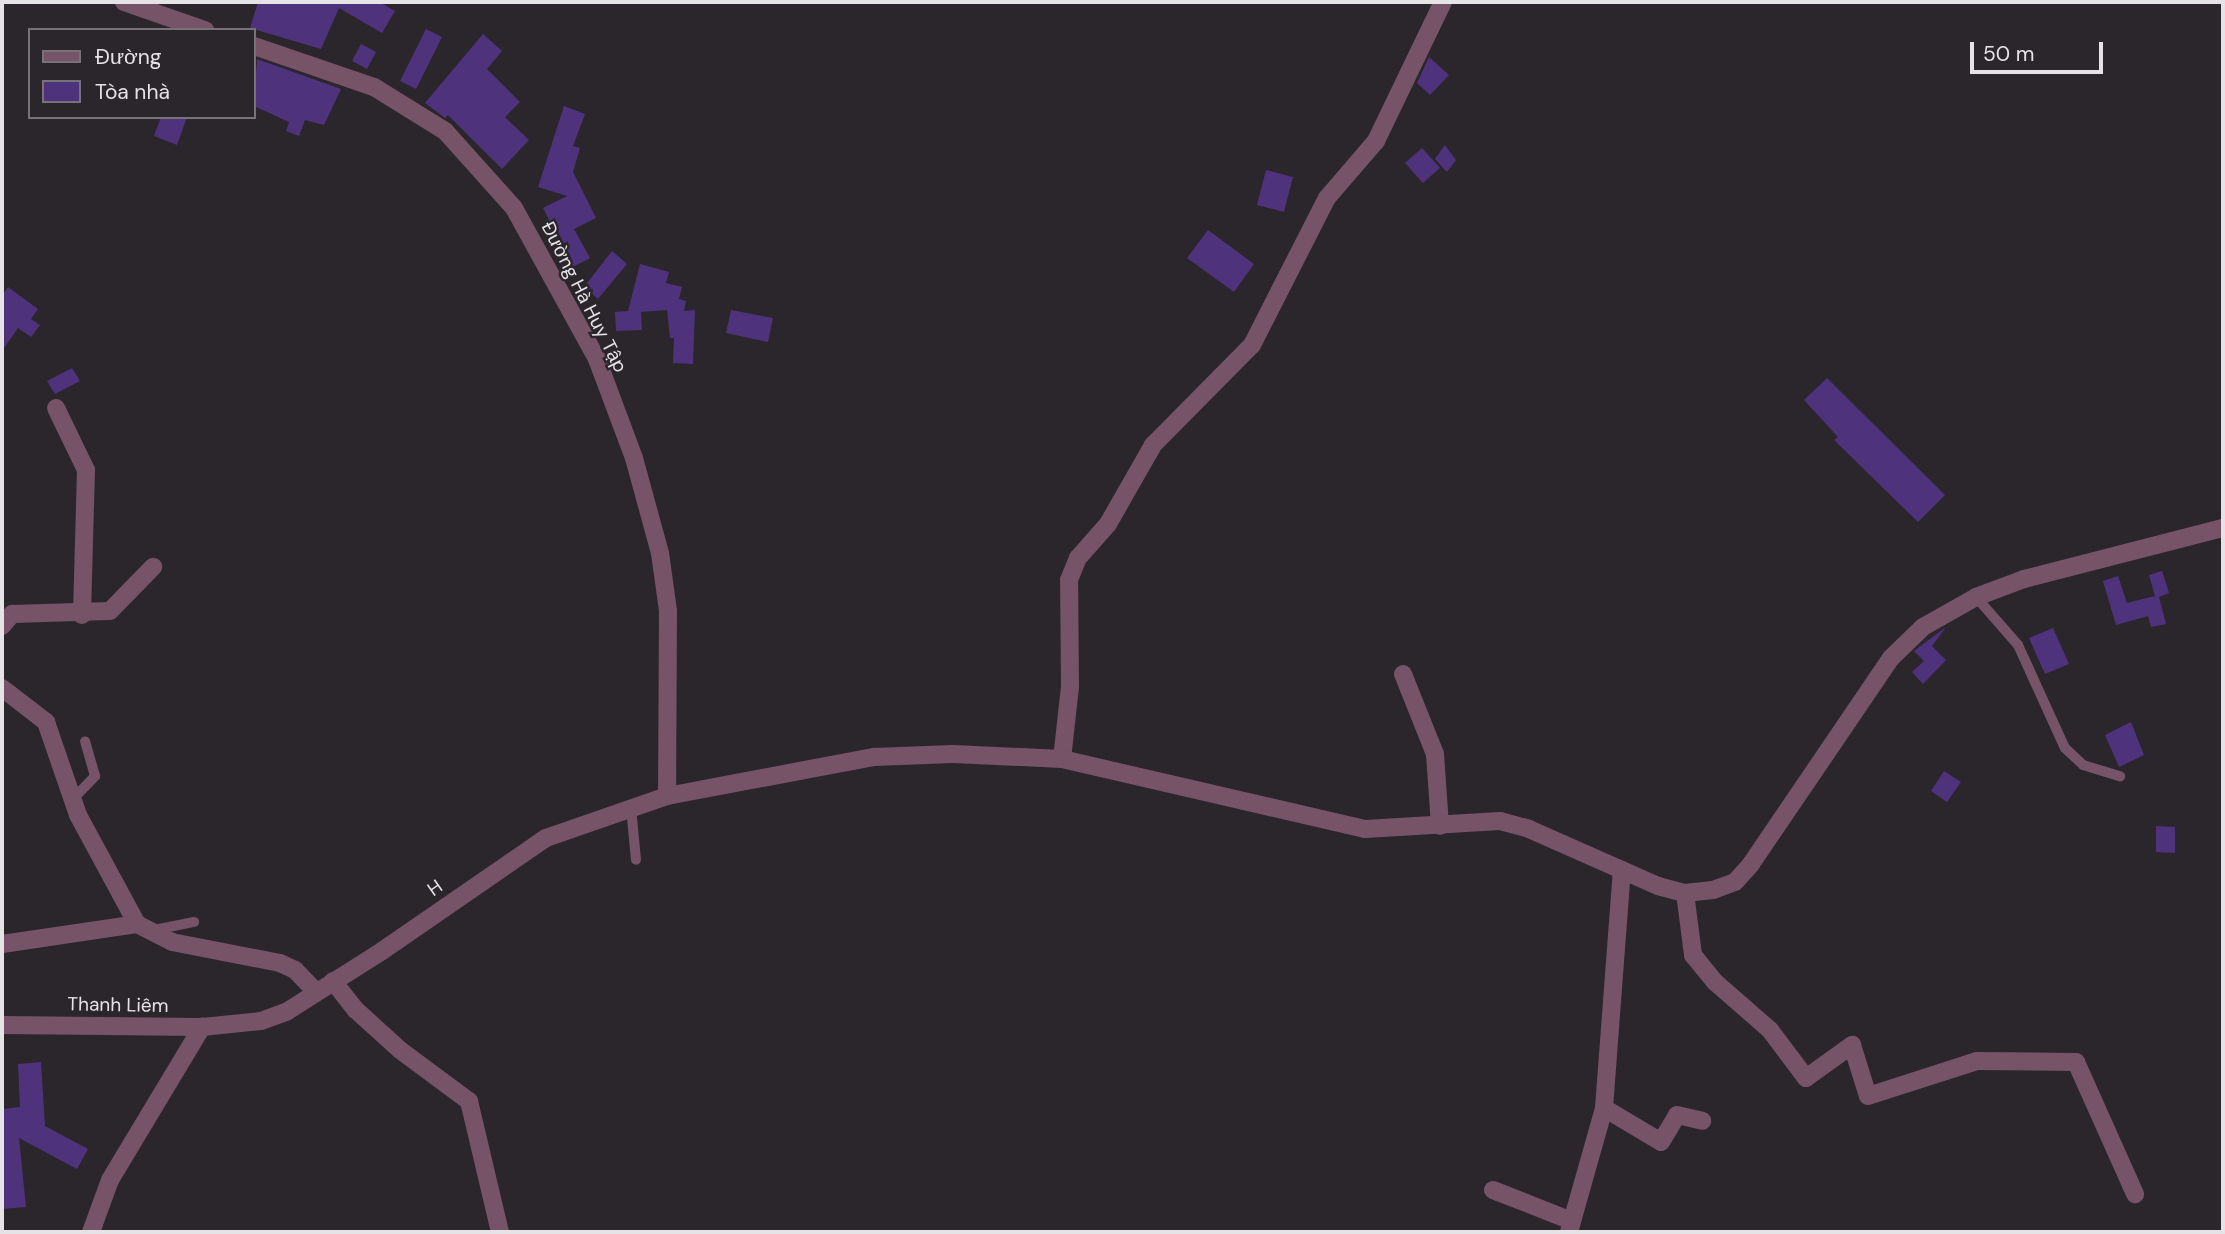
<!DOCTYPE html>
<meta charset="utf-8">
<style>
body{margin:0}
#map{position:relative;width:2225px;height:1234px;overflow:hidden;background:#2b262c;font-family:"DM Sans",sans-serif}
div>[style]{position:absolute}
.building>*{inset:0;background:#4f327c}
.service>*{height:10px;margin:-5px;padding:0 5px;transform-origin:5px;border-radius:5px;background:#765367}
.minor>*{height:18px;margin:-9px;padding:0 9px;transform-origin:9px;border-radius:9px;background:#765367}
.tertiary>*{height:18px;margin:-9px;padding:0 9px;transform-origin:9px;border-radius:9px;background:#765367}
span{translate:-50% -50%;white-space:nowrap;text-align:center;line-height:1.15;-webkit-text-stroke:5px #2b262c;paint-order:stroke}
.street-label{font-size:19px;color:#e6e3e7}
.frame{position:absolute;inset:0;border:4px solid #e6e3e7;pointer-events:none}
.legend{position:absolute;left:28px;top:28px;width:228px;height:91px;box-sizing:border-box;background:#2b262c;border:2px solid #767277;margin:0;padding:9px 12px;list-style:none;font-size:21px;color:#e6e3e7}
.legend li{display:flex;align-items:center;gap:14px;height:35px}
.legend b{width:35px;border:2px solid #767277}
.scale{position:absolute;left:1970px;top:42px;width:133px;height:32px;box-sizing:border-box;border:4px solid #e6e3e7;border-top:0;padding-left:9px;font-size:21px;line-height:24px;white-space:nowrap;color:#e6e3e7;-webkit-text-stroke:5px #2b262c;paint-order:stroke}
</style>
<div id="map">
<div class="building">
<div style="clip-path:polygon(258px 2px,379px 2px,395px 11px,382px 33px,339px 8px,321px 49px,250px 28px)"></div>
<div style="clip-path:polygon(426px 29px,442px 37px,416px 89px,400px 81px)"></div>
<div style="clip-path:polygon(483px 34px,502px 51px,487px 69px,520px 102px,505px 117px,529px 140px,502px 169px,448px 115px,445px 118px,425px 103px)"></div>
<div style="clip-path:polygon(361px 44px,376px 52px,367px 69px,352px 61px)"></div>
<div style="clip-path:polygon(1429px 57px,1449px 75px,1430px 95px,1417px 83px)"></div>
<div style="clip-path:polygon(257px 59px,341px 89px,324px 125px,305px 120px,299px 136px,286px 131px,289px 122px,254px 106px)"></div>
<div style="clip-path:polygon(564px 106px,585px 114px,573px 146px,580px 148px,573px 172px,596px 218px,574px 229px,590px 258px,565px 271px,554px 250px,562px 245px,543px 208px,567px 196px,538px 187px)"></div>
<div style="clip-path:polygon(161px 117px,187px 117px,177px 145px,154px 136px)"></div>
<div style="clip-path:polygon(1445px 145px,1456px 160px,1447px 172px,1435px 159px)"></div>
<div style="clip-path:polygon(1422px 148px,1440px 168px,1423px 183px,1405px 163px)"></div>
<div style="clip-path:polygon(1266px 170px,1293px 177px,1284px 212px,1257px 205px)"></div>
<div style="clip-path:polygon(1208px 230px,1254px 264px,1234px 292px,1187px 258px)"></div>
<div style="clip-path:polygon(612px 251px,627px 264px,598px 299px,584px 287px)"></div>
<div style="clip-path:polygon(640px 264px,669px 272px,666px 283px,682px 287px,679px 299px,686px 301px,684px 311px,695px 310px,693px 364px,673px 363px,674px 338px,670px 338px,667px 310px,641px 312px,642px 330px,616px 331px,615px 312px,628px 311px)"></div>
<div style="clip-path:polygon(8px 287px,38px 309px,31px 319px,40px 325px,31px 337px,18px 328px,2px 351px,2px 296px)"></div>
<div style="clip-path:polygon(731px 310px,773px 318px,768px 342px,726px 333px)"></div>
<div style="clip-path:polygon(72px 368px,80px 381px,55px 394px,47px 381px)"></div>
<div style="clip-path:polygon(1827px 378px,1945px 495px,1918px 522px,1834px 440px,1838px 437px,1804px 400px)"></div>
<div style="clip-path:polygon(2162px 571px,2169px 593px,2159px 597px,2166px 624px,2151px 627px,2148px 616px,2116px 625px,2103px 581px,2118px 576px,2127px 603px,2155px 596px,2149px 575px)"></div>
<div style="clip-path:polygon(1946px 627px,1932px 646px,1946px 660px,1923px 684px,1912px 672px,1924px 661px,1914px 651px)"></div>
<div style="clip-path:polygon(2053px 628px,2069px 664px,2045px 674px,2029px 638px)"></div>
<div style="clip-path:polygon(2131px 722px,2144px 755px,2119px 767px,2105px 735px)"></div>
<div style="clip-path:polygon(1944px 771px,1961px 782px,1947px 802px,1931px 791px)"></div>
<div style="clip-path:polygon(2156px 826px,2175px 827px,2175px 853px,2156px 852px)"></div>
<div style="clip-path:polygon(41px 1062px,45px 1126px,88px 1149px,77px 1169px,19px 1138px,26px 1207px,2px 1209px,2px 1109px,20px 1107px,18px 1064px)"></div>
</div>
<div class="service">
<div style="left:1976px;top:597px;width:64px;rotate:48.8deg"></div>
<div style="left:2018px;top:645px;width:113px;rotate:65.5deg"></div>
<div style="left:2065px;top:748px;width:25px;rotate:43deg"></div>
<div style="left:2083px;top:765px;width:39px;rotate:17deg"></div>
<div style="left:73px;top:799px;width:32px;rotate:-46deg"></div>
<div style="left:95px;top:776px;width:36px;rotate:-106deg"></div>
<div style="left:631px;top:807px;width:53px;rotate:84.6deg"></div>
<div style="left:154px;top:930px;width:41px;rotate:-11.3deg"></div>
</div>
<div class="minor">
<div style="left:124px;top:2px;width:86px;rotate:19.1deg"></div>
<div style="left:254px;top:46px;width:127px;rotate:18.9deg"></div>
<div style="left:374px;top:87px;width:84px;rotate:31.8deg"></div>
<div style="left:445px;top:131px;width:103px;rotate:48.1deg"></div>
<div style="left:514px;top:208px;width:172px;rotate:61.2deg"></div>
<div style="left:597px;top:359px;width:106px;rotate:69.5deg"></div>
<div style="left:634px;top:458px;width:98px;rotate:74.7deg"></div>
<div style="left:660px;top:553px;width:59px;rotate:82.1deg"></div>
<div style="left:668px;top:611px;width:185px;rotate:90.3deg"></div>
<div style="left:56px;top:408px;width:69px;rotate:64.2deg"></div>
<div style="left:86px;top:470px;width:145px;rotate:91.6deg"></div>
<div style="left:2px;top:626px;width:16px;rotate:-50deg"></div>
<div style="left:12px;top:614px;width:98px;rotate:-1.8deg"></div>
<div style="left:110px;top:611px;width:62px;rotate:-45.7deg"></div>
<div style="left:1403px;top:674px;width:86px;rotate:68.2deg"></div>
<div style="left:1435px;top:754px;width:72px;rotate:86deg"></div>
<div style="left:2px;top:688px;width:56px;rotate:37.7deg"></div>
<div style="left:46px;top:722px;width:98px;rotate:71deg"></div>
<div style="left:78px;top:815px;width:124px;rotate:61.6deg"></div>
<div style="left:137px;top:924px;width:39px;rotate:27deg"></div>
<div style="left:172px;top:942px;width:110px;rotate:11deg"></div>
<div style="left:280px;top:963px;width:17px;rotate:25deg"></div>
<div style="left:295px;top:970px;width:30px;rotate:46deg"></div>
<div style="left:1062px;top:759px;width:73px;rotate:-83.7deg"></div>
<div style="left:1070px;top:686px;width:106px;rotate:-90.5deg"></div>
<div style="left:1069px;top:580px;width:24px;rotate:-68deg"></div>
<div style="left:1078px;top:558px;width:45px;rotate:-48.6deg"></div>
<div style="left:1108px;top:524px;width:91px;rotate:-60.3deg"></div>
<div style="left:1153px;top:445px;width:141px;rotate:-45.3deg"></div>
<div style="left:1252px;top:345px;width:165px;rotate:-63deg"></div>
<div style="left:1327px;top:198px;width:75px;rotate:-49.3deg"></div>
<div style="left:1376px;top:141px;width:154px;rotate:-64.3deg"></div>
<div style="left:1685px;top:893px;width:63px;rotate:82.6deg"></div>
<div style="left:1693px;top:955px;width:35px;rotate:51deg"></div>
<div style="left:1715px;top:982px;width:73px;rotate:41.1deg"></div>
<div style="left:1770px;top:1030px;width:60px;rotate:53.1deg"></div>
<div style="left:1806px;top:1078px;width:57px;rotate:-35.7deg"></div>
<div style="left:1852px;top:1045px;width:53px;rotate:72.6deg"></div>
<div style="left:1868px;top:1096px;width:114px;rotate:-17.8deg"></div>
<div style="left:1977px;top:1061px;width:99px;rotate:0.6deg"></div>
<div style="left:2076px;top:1062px;width:145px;rotate:65.9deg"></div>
<div style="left:2px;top:944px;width:136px;rotate:-8.4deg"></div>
<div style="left:333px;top:981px;width:37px;rotate:52deg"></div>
<div style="left:356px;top:1010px;width:59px;rotate:42.3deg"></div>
<div style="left:400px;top:1050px;width:86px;rotate:36.5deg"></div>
<div style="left:469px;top:1101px;width:135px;rotate:76.7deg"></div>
<div style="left:1604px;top:1108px;width:66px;rotate:30.8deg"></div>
<div style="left:1661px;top:1142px;width:31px;rotate:-59deg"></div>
<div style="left:1677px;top:1115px;width:26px;rotate:13deg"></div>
<div style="left:1493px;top:1190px;width:85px;rotate:21.4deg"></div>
<div style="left:91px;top:1232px;width:55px;rotate:-69.9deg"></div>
<div style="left:110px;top:1180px;width:179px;rotate:-59deg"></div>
<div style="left:1569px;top:1232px;width:129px;rotate:-74.2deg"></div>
<div style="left:1604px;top:1108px;width:239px;rotate:-85.7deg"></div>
</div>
<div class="tertiary">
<div style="left:2px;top:1025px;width:200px;rotate:0.6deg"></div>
<div style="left:202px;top:1027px;width:59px;rotate:-5.8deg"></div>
<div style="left:261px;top:1021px;width:27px;rotate:-20deg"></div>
<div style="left:286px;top:1012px;width:114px;rotate:-32.4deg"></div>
<div style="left:382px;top:951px;width:199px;rotate:-34.6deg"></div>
<div style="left:546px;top:838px;width:128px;rotate:-19.1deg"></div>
<div style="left:667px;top:796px;width:211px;rotate:-10.7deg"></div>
<div style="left:874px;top:757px;width:79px;rotate:-2.2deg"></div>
<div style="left:953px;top:754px;width:109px;rotate:2.6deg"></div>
<div style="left:1062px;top:759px;width:311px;rotate:13deg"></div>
<div style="left:1365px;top:829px;width:135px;rotate:-3.4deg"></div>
<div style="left:1500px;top:821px;width:30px;rotate:15deg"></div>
<div style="left:1529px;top:829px;width:141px;rotate:23.8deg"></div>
<div style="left:1658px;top:886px;width:28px;rotate:15deg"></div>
<div style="left:1685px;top:893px;width:28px;rotate:-6deg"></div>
<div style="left:1713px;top:890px;width:23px;rotate:-20deg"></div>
<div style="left:1735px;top:882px;width:24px;rotate:-48deg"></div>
<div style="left:1751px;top:864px;width:249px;rotate:-55.8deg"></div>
<div style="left:1891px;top:658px;width:45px;rotate:-44.1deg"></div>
<div style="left:1923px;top:627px;width:61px;rotate:-29.5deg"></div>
<div style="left:1976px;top:597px;width:51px;rotate:-20.6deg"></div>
<div style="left:2024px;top:579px;width:205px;rotate:-14.4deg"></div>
</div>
<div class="street-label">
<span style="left:584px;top:297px;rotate:63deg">Đường Hà Huy Tập</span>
<span style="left:435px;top:888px;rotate:-35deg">H</span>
<span style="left:118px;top:1005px;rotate:1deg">Thanh Liêm</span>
</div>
<div class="frame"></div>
<ul class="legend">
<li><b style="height:9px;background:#765367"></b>Đường</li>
<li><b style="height:19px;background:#4f327c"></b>Tòa nhà</li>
</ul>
<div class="scale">50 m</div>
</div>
